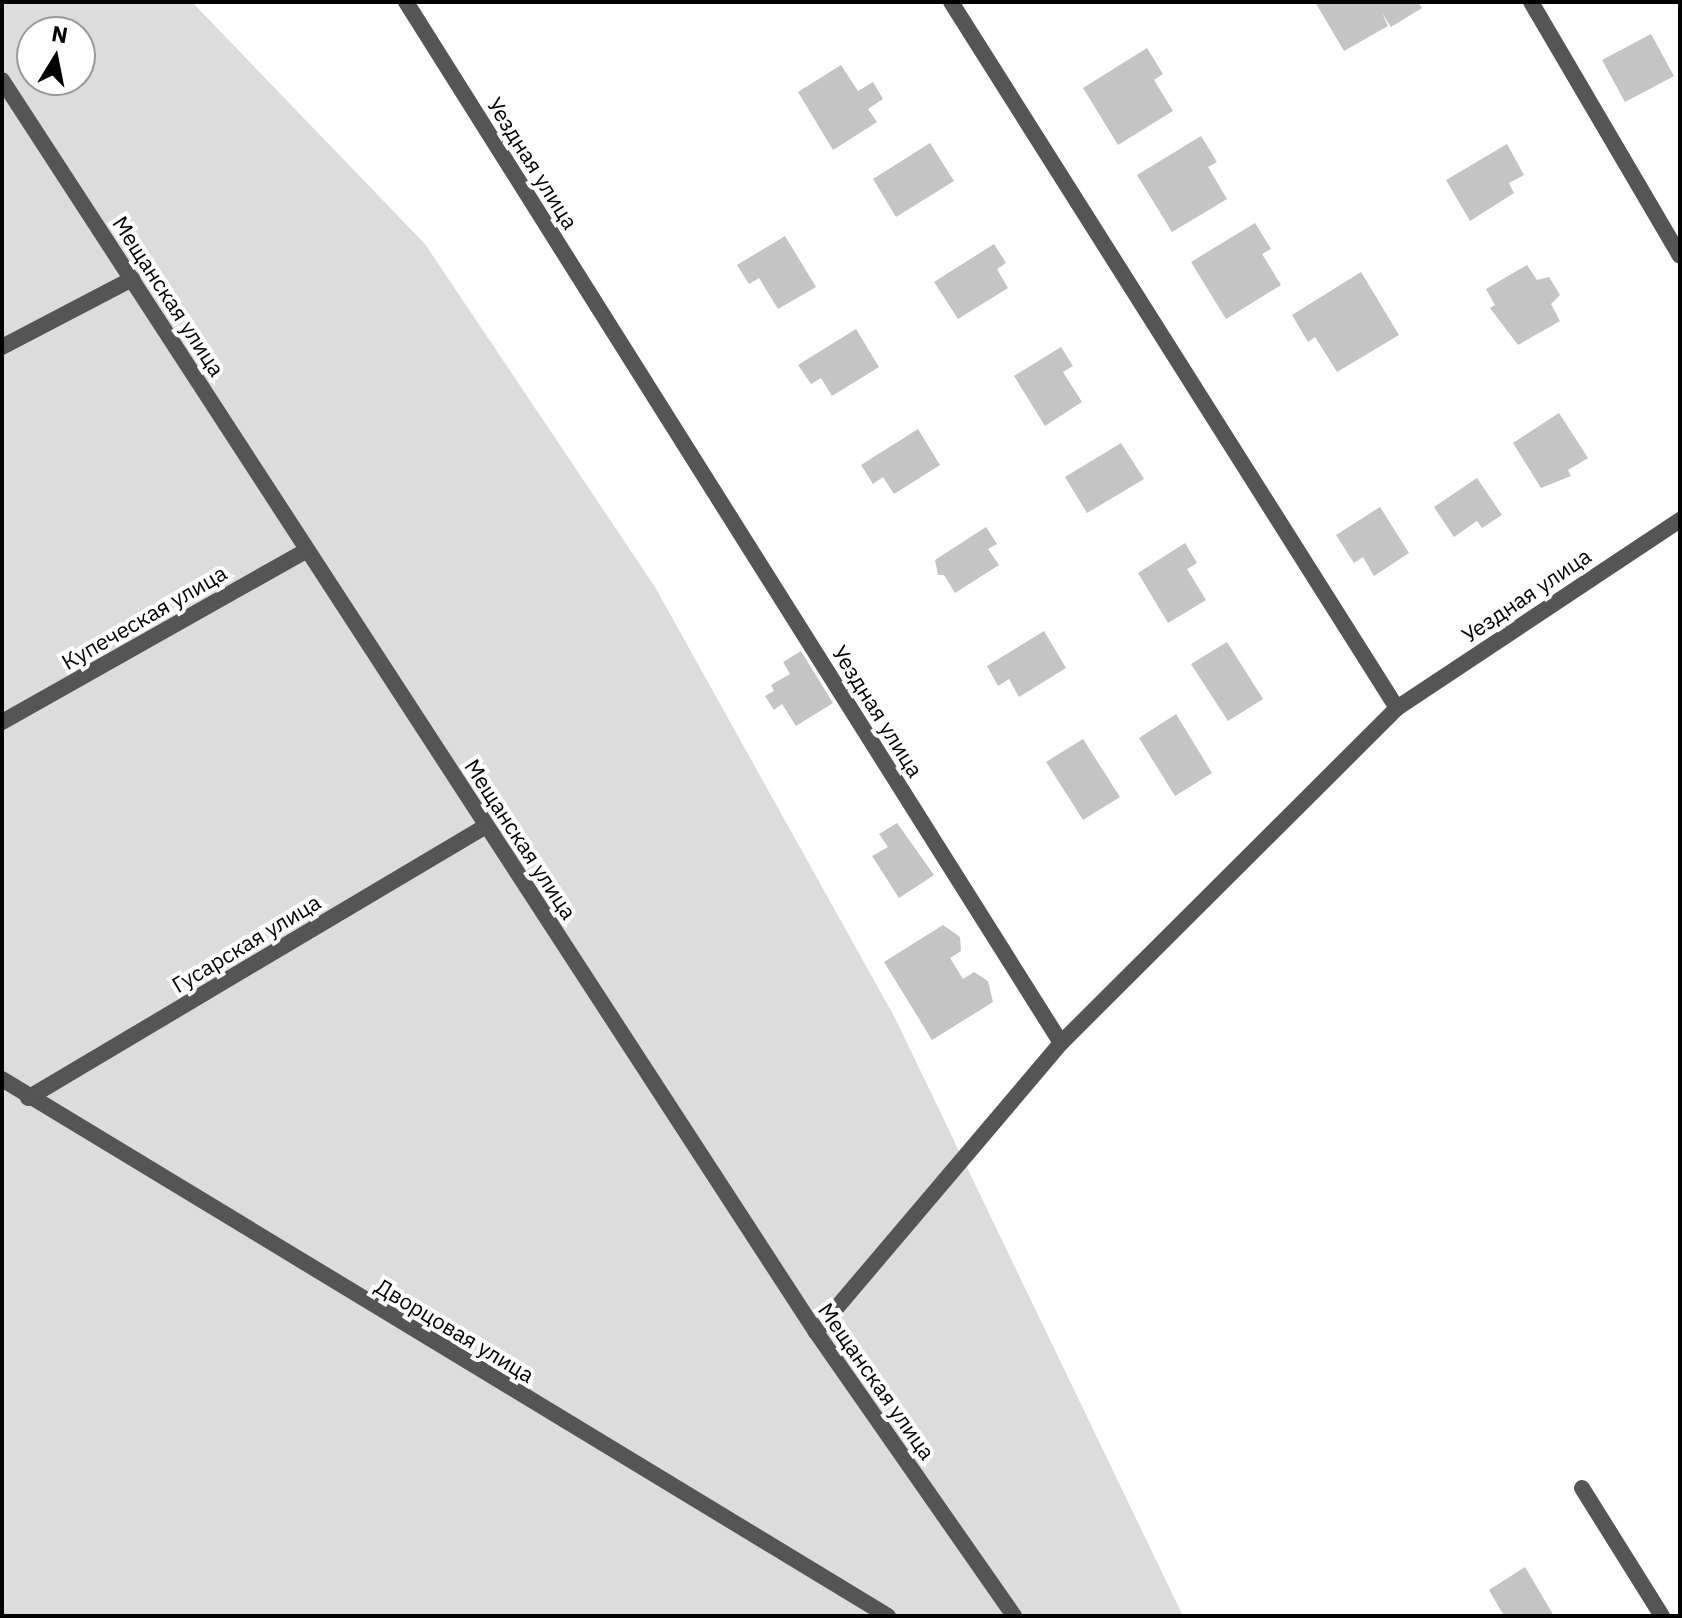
<!DOCTYPE html>
<meta charset="utf-8">
<style>
body{margin:0}
#map{position:relative;width:1682px;height:1618px;overflow:hidden;background:#fff;font-family:"IBM Plex Sans",sans-serif}
div>[style]{position:absolute}
.green>*{inset:0;background:#dcdcdc}
.building>*{inset:0;background:#c4c4c4}
.lane>*{height:16px;margin:-8px;padding:0 8px;transform-origin:8px;border-radius:8px;background:#555}
.street>*{height:16px;margin:-8px;padding:0 8px;transform-origin:8px;border-radius:8px;background:#555}
span{translate:-50% -50%;white-space:nowrap;text-align:center;line-height:1.15;-webkit-text-stroke:8px #fff;paint-order:stroke}
.street-label{font-size:22px;color:#000}
.frame{position:absolute;inset:0;border:4px solid #000;pointer-events:none}
.north{position:absolute;left:16px;top:16px;width:80px;height:80px;box-sizing:border-box;background:#fff;border:2px solid #999;border-radius:50%;rotate:10deg;font-size:22px;font-weight:700;line-height:32px;text-align:center;color:#000}
.north::after{content:'';display:block;margin:auto;width:28px;height:36px;background:#000;clip-path:polygon(50% 0,100% 100%,50% 72%,0 100%)}
</style>
<div id="map">
<div class="green">
<div style="clip-path:polygon(evenodd,2px 2px,192px 2px,425px 244px,655px 587px,895px 1018px,1183px 1616px,2px 1616px,2px 2px,32px 32px,80px 32px,80px 80px,32px 80px,32px 32px)"></div>
</div>
<div class="building">
<div style="clip-path:polygon(1315px 2px,1418px 2px,1422px 8px,1391px 27px,1382px 13px,1388px 26px,1344px 51px)"></div>
<div style="clip-path:polygon(1651px 34px,1674px 76px,1625px 102px,1602px 60px)"></div>
<div style="clip-path:polygon(1147px 48px,1163px 74px,1154px 80px,1173px 111px,1118px 145px,1083px 88px)"></div>
<div style="clip-path:polygon(841px 65px,858px 91px,873px 82px,883px 99px,868px 109px,877px 122px,833px 150px,798px 92px)"></div>
<div style="clip-path:polygon(1201px 136px,1217px 162px,1208px 167px,1227px 199px,1172px 232px,1137px 175px)"></div>
<div style="clip-path:polygon(930px 143px,954px 181px,896px 217px,873px 179px)"></div>
<div style="clip-path:polygon(1507px 144px,1524px 175px,1509px 183px,1514px 193px,1470px 221px,1446px 180px)"></div>
<div style="clip-path:polygon(1255px 223px,1271px 249px,1262px 254px,1281px 285px,1226px 319px,1191px 262px)"></div>
<div style="clip-path:polygon(785px 236px,816px 287px,778px 309px,759px 278px,749px 284px,737px 265px)"></div>
<div style="clip-path:polygon(994px 244px,1006px 263px,997px 269px,1008px 288px,958px 319px,934px 282px)"></div>
<div style="clip-path:polygon(1527px 265px,1537px 280px,1549px 277px,1560px 295px,1551px 304px,1560px 321px,1518px 345px,1490px 308px,1495px 305px,1486px 289px)"></div>
<div style="clip-path:polygon(1361px 272px,1399px 335px,1337px 372px,1315px 337px,1308px 342px,1292px 315px)"></div>
<div style="clip-path:polygon(856px 329px,879px 367px,832px 396px,821px 378px,811px 384px,798px 365px)"></div>
<div style="clip-path:polygon(1061px 347px,1073px 366px,1063px 372px,1082px 402px,1045px 426px,1014px 376px)"></div>
<div style="clip-path:polygon(1559px 413px,1588px 458px,1568px 470px,1571px 476px,1541px 488px,1513px 443px)"></div>
<div style="clip-path:polygon(918px 429px,940px 465px,894px 494px,883px 477px,873px 484px,861px 465px)"></div>
<div style="clip-path:polygon(1121px 443px,1144px 479px,1087px 513px,1065px 477px)"></div>
<div style="clip-path:polygon(1477px 478px,1502px 515px,1482px 528px,1477px 521px,1454px 537px,1434px 507px)"></div>
<div style="clip-path:polygon(1380px 507px,1409px 553px,1374px 576px,1363px 557px,1354px 563px,1336px 535px)"></div>
<div style="clip-path:polygon(986px 527px,997px 544px,988px 549px,999px 565px,955px 593px,944px 575px,938px 575px,935px 560px)"></div>
<div style="clip-path:polygon(1185px 543px,1197px 563px,1187px 569px,1206px 600px,1168px 623px,1138px 573px)"></div>
<div style="clip-path:polygon(1044px 631px,1066px 668px,1019px 697px,1009px 679px,998px 686px,987px 666px)"></div>
<div style="clip-path:polygon(1227px 642px,1263px 699px,1228px 721px,1191px 664px)"></div>
<div style="clip-path:polygon(801px 651px,833px 703px,796px 726px,782px 704px,774px 710px,765px 696px,774px 691px,771px 685px,790px 674px,783px 662px)"></div>
<div style="clip-path:polygon(1176px 714px,1212px 773px,1175px 796px,1139px 738px)"></div>
<div style="clip-path:polygon(1083px 739px,1120px 797px,1083px 820px,1046px 762px)"></div>
<div style="clip-path:polygon(897px 823px,934px 875px,899px 898px,872px 856px,888px 847px,879px 834px)"></div>
<div style="clip-path:polygon(943px 925px,960px 937px,961px 951px,950px 958px,963px 979px,974px 972px,988px 981px,993px 1002px,932px 1040px,884px 962px)"></div>
<div style="clip-path:polygon(1525px 1567px,1554px 1616px,1504px 1616px,1489px 1590px)"></div>
</div>
<div class="lane">
<div style="left:1582px;top:1488px;width:151px;rotate:58deg"></div>
</div>
<div class="street">
<div style="left:406px;top:2px;width:1230px;rotate:57.82deg"></div>
<div style="left:1061px;top:1043px;width:474px;rotate:-44.9deg"></div>
<div style="left:1397px;top:708px;width:340px;rotate:-33.6deg"></div>
<div style="left:951px;top:2px;width:835px;rotate:57.72deg"></div>
<div style="left:1531px;top:2px;width:294px;rotate:59.6deg"></div>
<div style="left:2px;top:80px;width:1493px;rotate:56.97deg"></div>
<div style="left:816px;top:1332px;width:346px;rotate:55.1deg"></div>
<div style="left:2px;top:347px;width:147px;rotate:-27.6deg"></div>
<div style="left:2px;top:722px;width:350px;rotate:-29.4deg"></div>
<div style="left:2px;top:1079px;width:1036px;rotate:31.22deg"></div>
<div style="left:28px;top:1098px;width:533px;rotate:-30.71deg"></div>
<div style="left:816px;top:1332px;width:379px;rotate:-49.7deg"></div>
</div>
<div class="street-label">
<span style="left:533px;top:163px;rotate:58deg">Уездная улица</span>
<span style="left:169px;top:296px;rotate:57deg">Мещанская улица</span>
<span style="left:1526px;top:595px;rotate:-34deg">Уездная улица</span>
<span style="left:144px;top:617px;rotate:-30deg">Купеческая улица</span>
<span style="left:878px;top:711px;rotate:58deg">Уездная улица</span>
<span style="left:521px;top:839px;rotate:57deg">Мещанская улица</span>
<span style="left:246px;top:943px;rotate:-31deg">Гусарская улица</span>
<span style="left:455px;top:1330px;rotate:31deg">Дворцовая улица</span>
<span style="left:877px;top:1381px;rotate:55deg">Мещанская улица</span>
</div>
<div class="frame"></div>
<div class="north">N</div>
</div>
